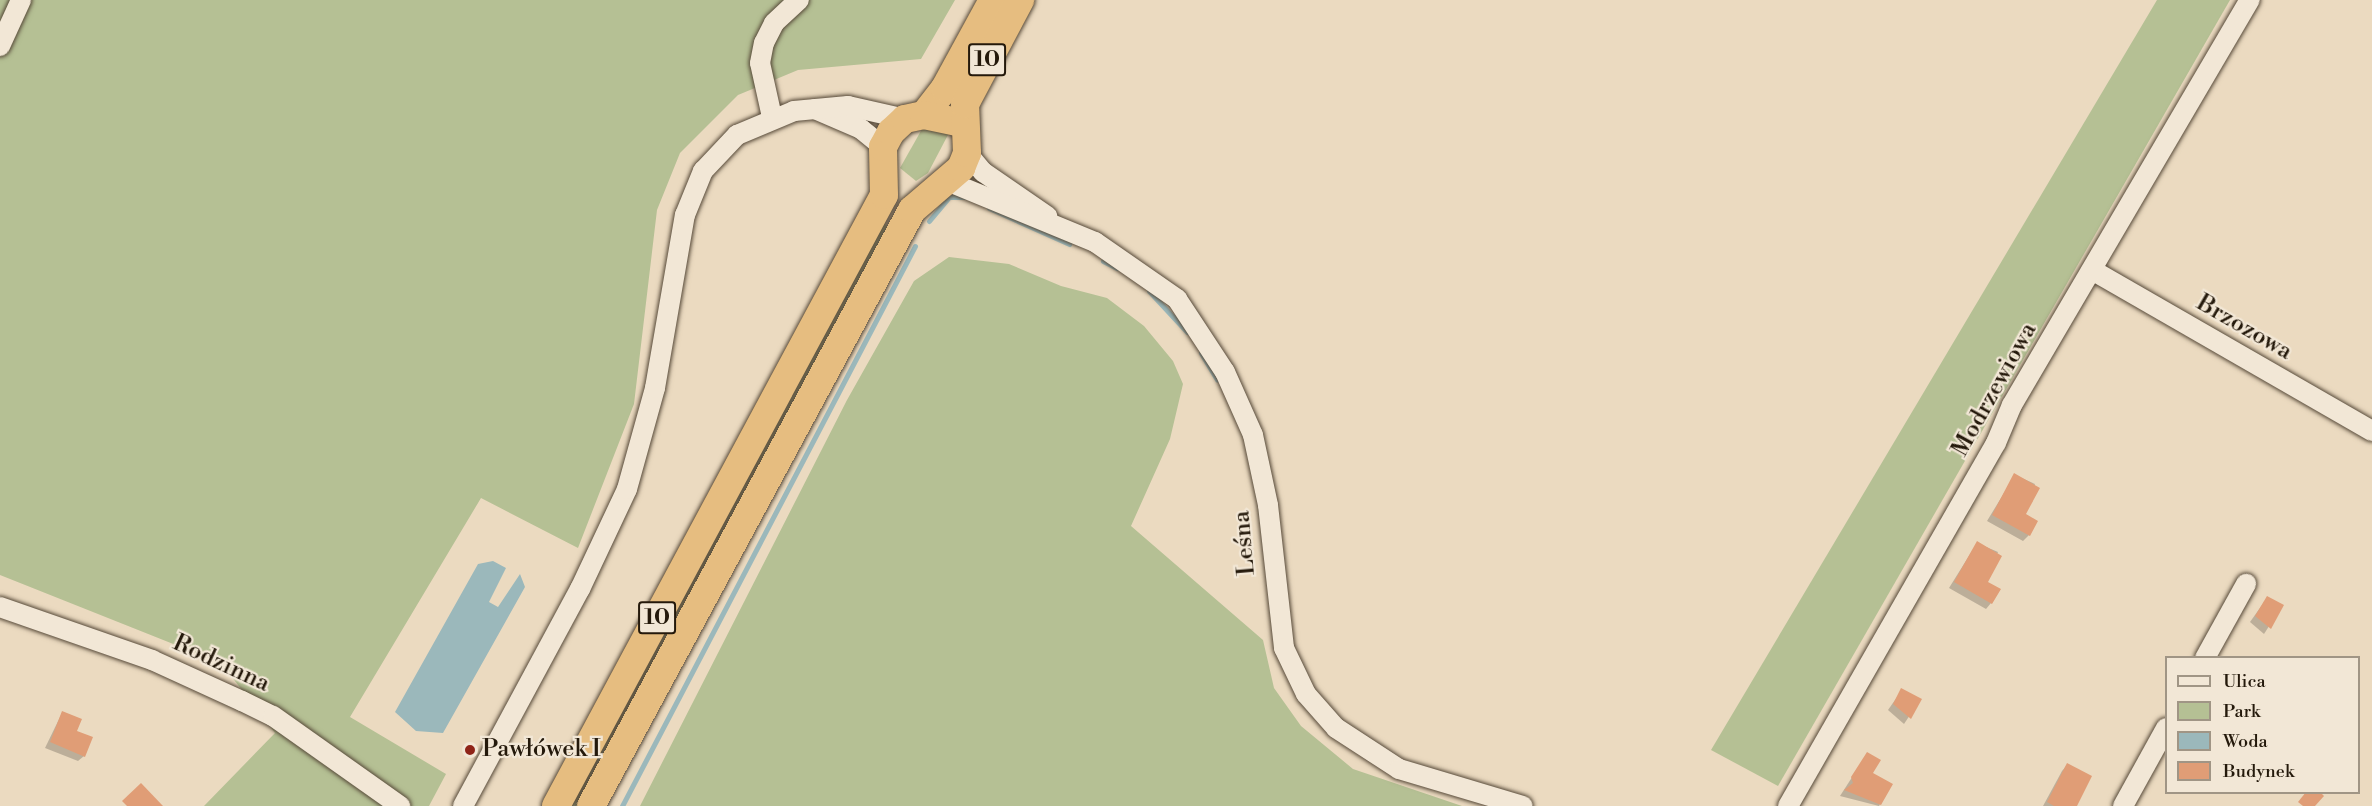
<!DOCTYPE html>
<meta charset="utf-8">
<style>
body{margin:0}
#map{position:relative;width:2372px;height:806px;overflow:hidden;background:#ebdac0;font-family:"Libre Bodoni",serif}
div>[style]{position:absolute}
.green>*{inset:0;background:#b5c094}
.water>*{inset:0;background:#9bb8bb}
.shadow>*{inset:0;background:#0003}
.stream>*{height:5px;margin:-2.5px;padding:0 2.5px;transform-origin:2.5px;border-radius:2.5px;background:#9bb8bb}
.building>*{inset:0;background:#e09d76}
.roads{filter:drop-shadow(0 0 2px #564938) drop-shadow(0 0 2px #564938)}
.minor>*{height:20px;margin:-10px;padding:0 10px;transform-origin:10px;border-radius:10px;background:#f2e7d6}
.highway>*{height:28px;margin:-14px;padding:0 14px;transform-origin:14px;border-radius:14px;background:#e6bd80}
.dots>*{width:16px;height:16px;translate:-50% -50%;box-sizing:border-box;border:3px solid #f2e7d6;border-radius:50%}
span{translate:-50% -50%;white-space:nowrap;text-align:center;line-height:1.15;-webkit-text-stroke:4.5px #f2e7d6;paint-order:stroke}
.shield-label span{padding:2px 4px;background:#f2e7d6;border:2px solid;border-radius:4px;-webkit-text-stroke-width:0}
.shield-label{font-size:22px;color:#24190b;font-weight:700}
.street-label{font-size:24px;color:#24190b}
.poi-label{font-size:24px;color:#24190b}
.left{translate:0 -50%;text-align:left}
.legend{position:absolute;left:2165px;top:656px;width:195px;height:138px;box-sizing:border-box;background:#f2e7d6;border:2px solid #a09585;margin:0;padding:8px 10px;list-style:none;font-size:18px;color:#24190b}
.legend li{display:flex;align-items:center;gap:12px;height:30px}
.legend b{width:30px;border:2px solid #a09585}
</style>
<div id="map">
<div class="green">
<div style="clip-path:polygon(0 0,955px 0,921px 59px,798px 70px,738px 95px,680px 153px,657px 210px,634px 404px,578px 548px,481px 498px,350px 717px,446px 774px,429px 806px,204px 806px,275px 733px,221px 663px,0 575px)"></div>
<div style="clip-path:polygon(2157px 0,2230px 0,1778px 786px,1711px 750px)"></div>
<div style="clip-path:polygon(922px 129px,949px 133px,928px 173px,916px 181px,900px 168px)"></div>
<div style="clip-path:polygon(880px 222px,890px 227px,579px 806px,567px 806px)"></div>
<div style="clip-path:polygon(949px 257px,1009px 264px,1061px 286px,1107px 298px,1144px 326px,1173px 361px,1183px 384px,1170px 439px,1131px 526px,1263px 640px,1274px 688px,1301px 726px,1353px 769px,1462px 806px,640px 806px,847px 400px,914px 281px)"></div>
</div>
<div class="water">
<div style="clip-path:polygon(493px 561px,506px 568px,489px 602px,498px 607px,520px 574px,525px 587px,443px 733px,416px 731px,395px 712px,478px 564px)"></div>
</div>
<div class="shadow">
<div style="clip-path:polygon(2015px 475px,2035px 484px,2024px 514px,2029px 535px,2023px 541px,1987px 521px)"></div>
<div style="clip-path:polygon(1977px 543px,1998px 552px,1986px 583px,1991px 603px,1986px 609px,1949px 588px)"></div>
<div style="clip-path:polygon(2267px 598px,2282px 606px,2264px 634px,2250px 622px)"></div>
<div style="clip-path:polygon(1902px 690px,1920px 700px,1904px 724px,1888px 710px)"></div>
<div style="clip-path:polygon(62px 713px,84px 756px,78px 761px,45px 748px)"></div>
<div style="clip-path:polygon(1867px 754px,1880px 804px,1879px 806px,1840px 796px)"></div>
<div style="clip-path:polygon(2067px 765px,2075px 806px,2043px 806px,2062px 771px)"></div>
</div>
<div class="stream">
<div style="left:989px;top:208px;width:88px;rotate:24.2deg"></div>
<div style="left:929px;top:221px;width:31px;rotate:-50deg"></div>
<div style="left:949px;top:197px;width:15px"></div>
<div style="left:1103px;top:261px;width:16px;rotate:27deg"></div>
<div style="left:1149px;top:291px;width:56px;rotate:47.2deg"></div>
<div style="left:1201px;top:353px;width:31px;rotate:59deg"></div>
<div style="left:622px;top:806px;width:632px;rotate:-62.38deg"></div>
</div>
<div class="building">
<div style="clip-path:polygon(2014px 473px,2040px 488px,2026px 514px,2038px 521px,2030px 536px,1992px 515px)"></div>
<div style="clip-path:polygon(1977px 541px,2002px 556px,1988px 582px,2001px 589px,1992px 604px,1954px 582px)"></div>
<div style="clip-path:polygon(2267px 596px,2284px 605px,2271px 629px,2255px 616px)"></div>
<div style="clip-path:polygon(1901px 688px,1922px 699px,1911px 719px,1893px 704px)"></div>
<div style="clip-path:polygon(62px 711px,82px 719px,77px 731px,93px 737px,85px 757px,50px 742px)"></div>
<div style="clip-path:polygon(1867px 752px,1881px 760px,1873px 773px,1893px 784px,1881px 805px,1844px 790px,1853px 783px,1851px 777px)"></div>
<div style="clip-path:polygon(2067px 763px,2092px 776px,2077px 806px,2054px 806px,2047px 802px)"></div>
<div style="clip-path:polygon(141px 783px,163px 806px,127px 806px,122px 801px)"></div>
<div style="clip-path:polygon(2306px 792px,2320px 792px,2324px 796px,2315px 806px,2303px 806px,2298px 802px)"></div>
</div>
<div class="roads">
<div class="minor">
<div style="left:0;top:46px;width:51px;rotate:-65.5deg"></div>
<div style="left:815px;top:109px;width:50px;rotate:23.5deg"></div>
<div style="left:861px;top:129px;width:28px;rotate:39deg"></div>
<div style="left:772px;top:117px;width:55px;rotate:-102.5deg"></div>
<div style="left:760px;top:63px;width:20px;rotate:-79deg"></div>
<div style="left:764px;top:43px;width:22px;rotate:-63deg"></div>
<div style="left:774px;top:23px;width:34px;rotate:-43deg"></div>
<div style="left:967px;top:153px;width:25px;rotate:50deg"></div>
<div style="left:983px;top:172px;width:78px;rotate:34.5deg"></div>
<div style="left:947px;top:181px;width:160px;rotate:22.4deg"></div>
<div style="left:1095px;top:242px;width:100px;rotate:34.8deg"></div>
<div style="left:1177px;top:299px;width:87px;rotate:56.7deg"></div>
<div style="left:1225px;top:372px;width:69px;rotate:66deg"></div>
<div style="left:1253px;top:435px;width:72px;rotate:77.9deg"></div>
<div style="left:1268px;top:505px;width:144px;rotate:83.6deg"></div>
<div style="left:1284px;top:648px;width:51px;rotate:64.4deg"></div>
<div style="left:1306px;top:694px;width:45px;rotate:48.6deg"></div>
<div style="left:1336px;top:728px;width:75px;rotate:33.1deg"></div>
<div style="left:1399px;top:769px;width:129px;rotate:16.6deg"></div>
<div style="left:2092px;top:270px;width:323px;rotate:29.9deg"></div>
<div style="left:0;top:607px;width:161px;rotate:19.2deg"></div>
<div style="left:152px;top:660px;width:99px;rotate:24.5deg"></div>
<div style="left:242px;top:701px;width:34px;rotate:26deg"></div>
<div style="left:273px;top:716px;width:156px;rotate:35.3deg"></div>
<div style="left:2205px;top:658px;width:85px;rotate:-61deg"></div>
<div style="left:463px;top:806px;width:247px;rotate:-61.7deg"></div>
<div style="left:580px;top:589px;width:110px;rotate:-64.8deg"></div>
<div style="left:627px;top:489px;width:105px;rotate:-74.5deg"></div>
<div style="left:655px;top:388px;width:176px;rotate:-80.2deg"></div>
<div style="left:685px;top:215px;width:48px;rotate:-67.8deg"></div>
<div style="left:703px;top:171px;width:50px;rotate:-46.6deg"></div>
<div style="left:737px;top:135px;width:62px;rotate:-22.8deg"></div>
<div style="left:794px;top:111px;width:54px;rotate:-5.3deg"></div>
<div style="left:848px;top:106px;width:58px;rotate:12.8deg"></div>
<div style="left:1788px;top:806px;width:418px;rotate:-60.2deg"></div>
<div style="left:1996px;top:443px;width:41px;rotate:-67.2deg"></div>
<div style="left:2012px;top:405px;width:470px;rotate:-59.6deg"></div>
<div style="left:2123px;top:806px;width:89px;rotate:-61.1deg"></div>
</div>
<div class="highway">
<div style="left:924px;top:115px;width:34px;rotate:-52deg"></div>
<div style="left:945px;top:88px;width:100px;rotate:-61.4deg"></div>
<div style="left:556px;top:806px;width:693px;rotate:-61.77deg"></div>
<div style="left:884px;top:195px;width:48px;rotate:-91.2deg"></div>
<div style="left:883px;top:147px;width:17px;rotate:-62deg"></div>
<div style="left:891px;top:132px;width:19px;rotate:-43deg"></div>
<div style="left:905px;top:119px;width:19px;rotate:-12deg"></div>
<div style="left:924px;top:115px;width:40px;rotate:12deg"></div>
<div style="left:591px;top:806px;width:677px;rotate:-61.69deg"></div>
<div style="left:912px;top:210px;width:65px;rotate:-40.6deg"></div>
<div style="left:961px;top:168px;width:16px;rotate:-68deg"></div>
<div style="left:967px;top:153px;width:49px;rotate:-92.3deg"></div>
<div style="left:965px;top:104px;width:118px;rotate:-62.1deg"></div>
</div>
</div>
<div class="dots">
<div style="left:470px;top:750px;background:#8f2418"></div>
</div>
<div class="shield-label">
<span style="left:987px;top:60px">10</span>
<span style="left:657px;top:618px">10</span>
</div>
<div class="street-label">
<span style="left:2244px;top:328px;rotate:30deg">Brzozowa</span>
<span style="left:1995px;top:390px;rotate:-61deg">Modrzewiowa</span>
<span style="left:1245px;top:543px;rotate:-95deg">Leśna</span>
<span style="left:221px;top:664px;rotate:25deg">Rodzinna</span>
</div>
<div class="poi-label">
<span class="left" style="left:482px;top:750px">Pawłówek I</span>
</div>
<ul class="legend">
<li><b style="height:8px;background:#f2e7d6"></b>Ulica</li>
<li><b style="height:16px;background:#b5c094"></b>Park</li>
<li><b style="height:16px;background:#9bb8bb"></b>Woda</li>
<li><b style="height:16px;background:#e09d76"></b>Budynek</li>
</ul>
</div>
